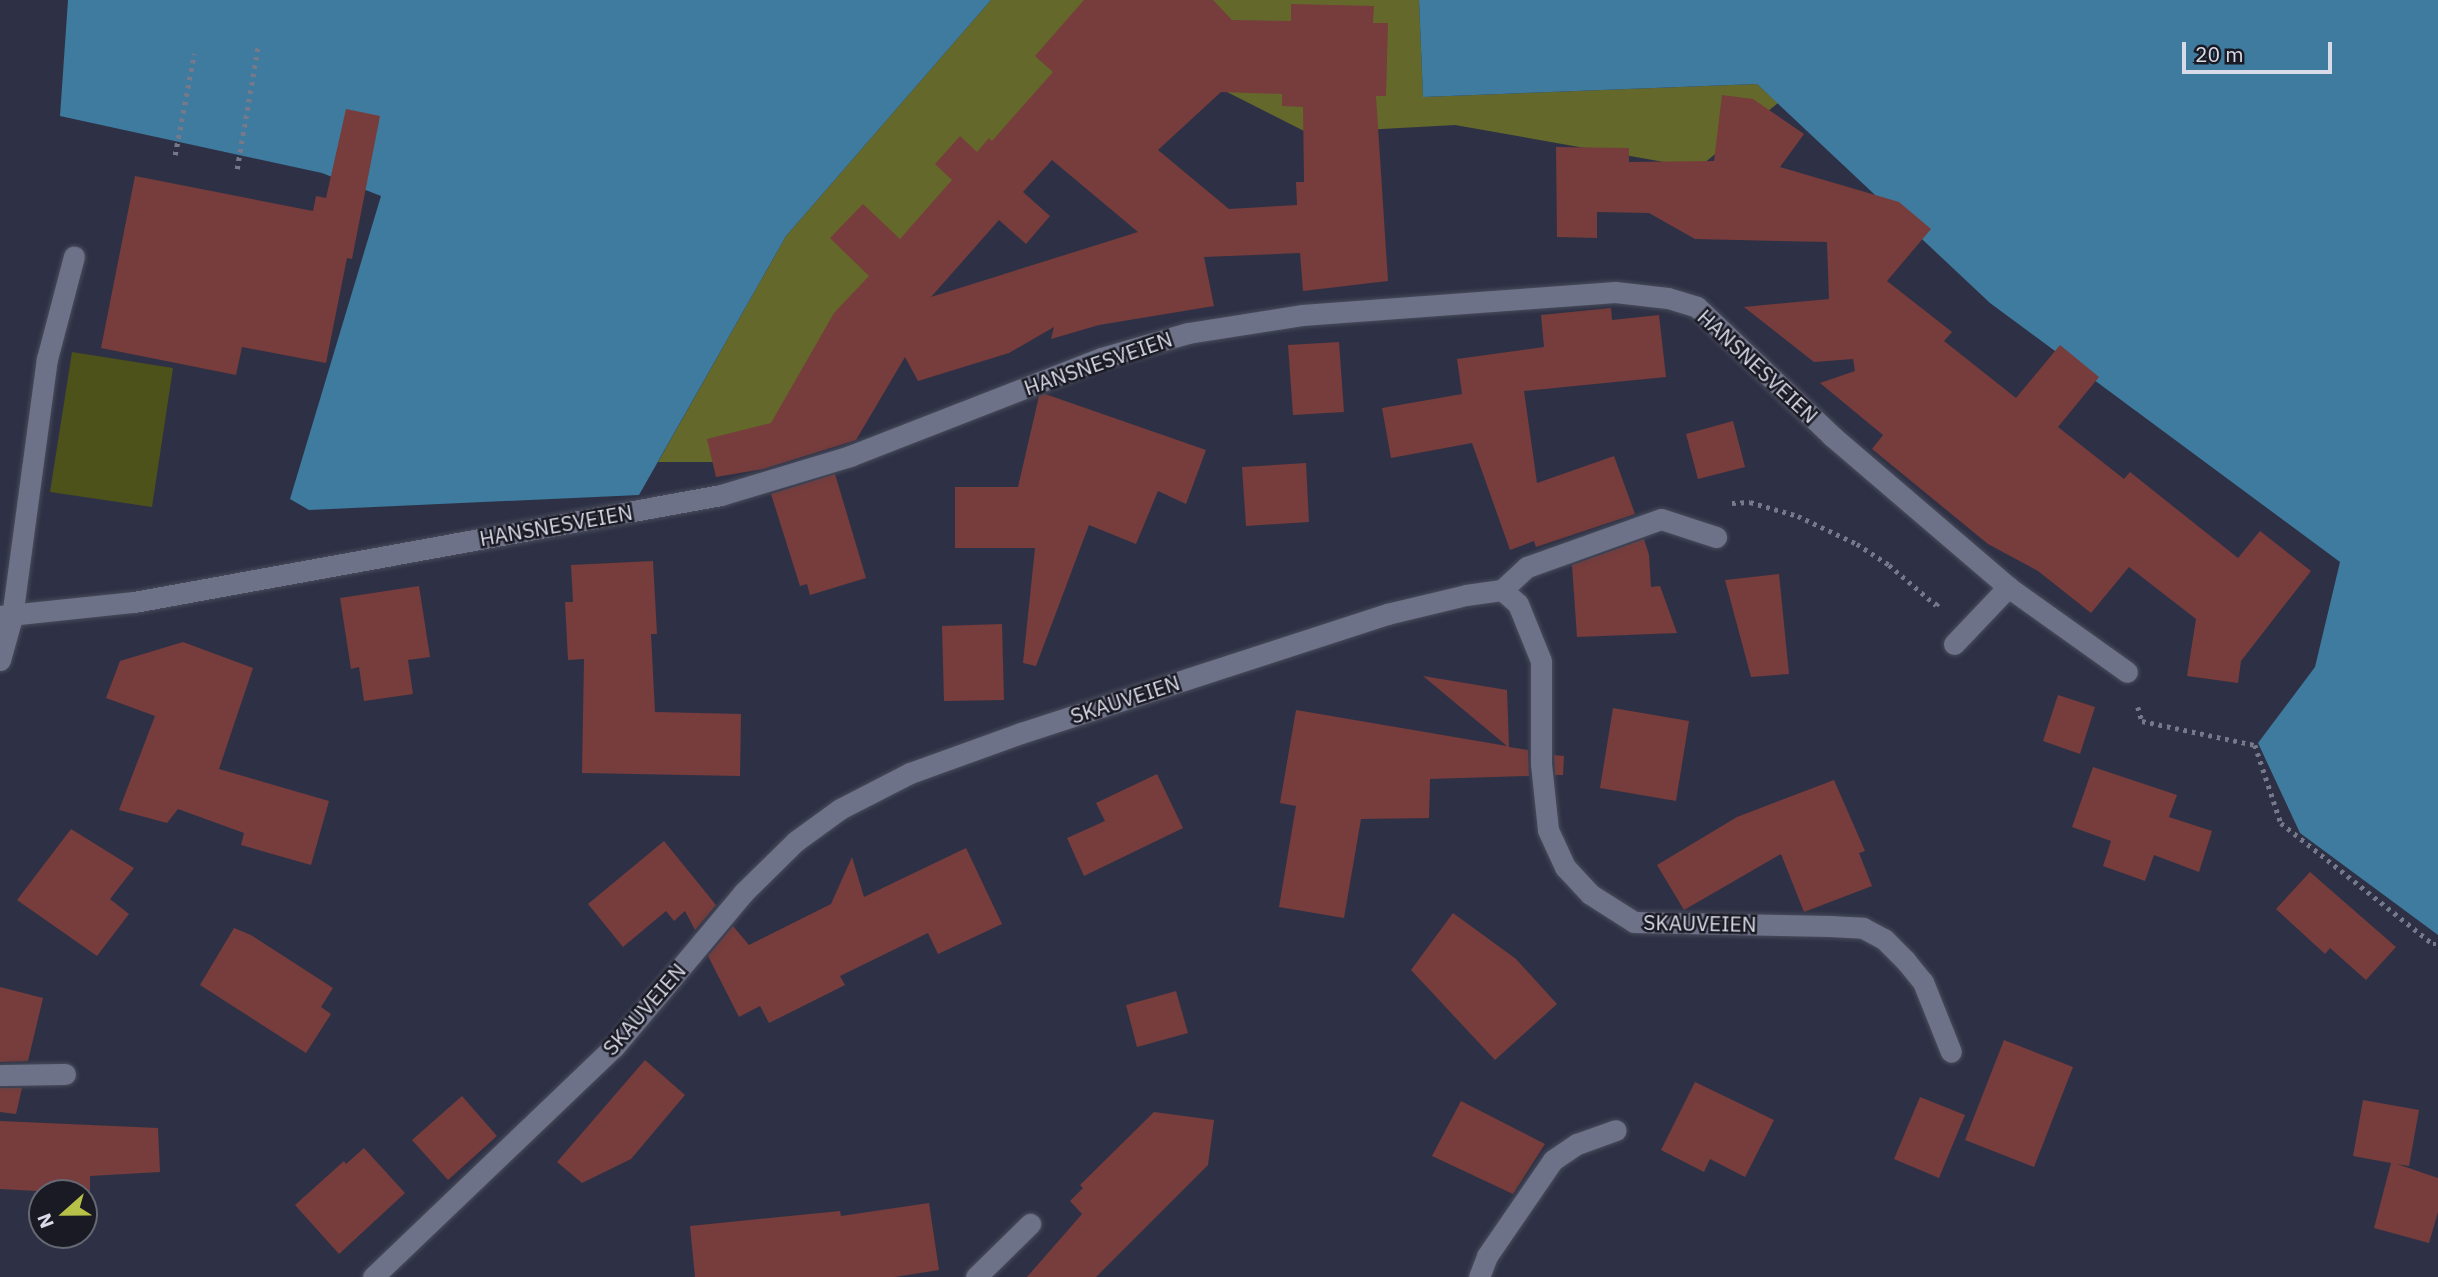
<!DOCTYPE html>
<style>
body{margin:0}
#map{position:relative;width:2438px;height:1277px;overflow:hidden;background:#2e3145;font-family:"IBM Plex Sans",sans-serif}
div>[style]{position:absolute}
.green>*{inset:0;background:#4d511a}
.forest>*{inset:0;background:#64682b}
.water>*{inset:0;background:#3e7b9e}
.building>*{inset:0;background:#773c3c}
.path>*{height:4.5px;margin-top:-2.25px;transform-origin:0;background:repeating-linear-gradient(90deg,#76798a 0 3.5px,transparent 0 8.5px)}
.roads{filter:drop-shadow(0 0 2px #494c5b) drop-shadow(0 0 2px #494c5b)}
.lane>*{height:21px;margin:-10.5px;padding:0 10.5px;transform-origin:10.5px;border-radius:10.5px;background:#6e7288}
.street>*{height:21px;margin:-10.5px;padding:0 10.5px;transform-origin:10.5px;border-radius:10.5px;background:#6e7288}
span{translate:-50% -50%;white-space:nowrap;text-align:center;line-height:1.15;-webkit-text-stroke:5px #191a23;paint-order:stroke}
.street-label{font-size:21px;color:#d9dce8}
.north{position:absolute;left:28px;top:1179px;width:70px;height:70px;box-sizing:border-box;background:#191a23;border:2px solid #666872;border-radius:50%;rotate:249deg;font-size:19px;font-weight:700;line-height:28px;text-align:center;color:#d9dce8}
.north::after{content:'';display:block;margin:auto;width:24px;height:32px;background:#b7c147;clip-path:polygon(50% 0,100% 100%,50% 72%,0 100%)}
.scale{position:absolute;left:2182px;top:42px;width:150px;height:32px;box-sizing:border-box;border:4px solid #d9dce8;border-top:0;padding-left:9px;font-size:21px;line-height:24px;white-space:nowrap;color:#d9dce8;-webkit-text-stroke:5px #191a23;paint-order:stroke}
</style>
<div id="map">
<div class="green">
<div style="clip-path:polygon(72px 352px,173px 368px,152px 507px,50px 492px)"></div>
</div>
<div class="forest">
<div style="clip-path:polygon(991px 0,1419px 0,1423px 97px,1757px 84px,1778px 103px,1698px 168px,1455px 125px,1308px 133px,1140px 48px,763px 462px,658px 462px,786px 236px)"></div>
</div>
<div class="water">
<div style="clip-path:polygon(68px 0,991px 0,786px 236px,639px 495px,309px 510px,290px 499px,381px 196px,322px 173px,60px 116px)"></div>
<div style="clip-path:polygon(1419px 0,2438px 0,2438px 935px,2300px 833px,2258px 743px,2315px 667px,2340px 562px,1990px 303px,1757px 84px,1423px 97px)"></div>
</div>
<div class="building">
<div style="clip-path:polygon(evenodd,1084px 0,1213px 0,1232px 20px,1291px 21px,1291px 4px,1374px 6px,1373px 23px,1388px 23px,1386px 96px,1376px 96px,1388px 281px,1303px 291px,1300px 253px,1204px 257px,1214px 306px,1099px 325px,1051px 339px,1054px 327px,1009px 353px,918px 381px,905px 357px,856px 440px,763px 469px,716px 477px,707px 439px,771px 423px,834px 313px,869px 276px,830px 238px,863px 204px,900px 239px,952px 180px,935px 164px,960px 136px,977px 152px,989px 138px,992px 141px,1053px 72px,1035px 56px,1084px 0,1221px 92px,1282px 94px,1282px 106px,1303px 107px,1304px 182px,1296px 182px,1297px 205px,1229px 209px,1158px 150px,1221px 92px,1084px 0,1052px 160px,1138px 232px,931px 297px,999px 220px,1026px 244px,1050px 216px,1023px 192px,1052px 160px)"></div>
<div style="clip-path:polygon(1722px 95px,1753px 99px,1804px 134px,1780px 167px,1899px 202px,1931px 229px,1887px 281px,1952px 332px,1944px 341px,2016px 398px,2060px 345px,2099px 377px,2058px 427px,2124px 479px,2130px 472px,2238px 558px,2260px 531px,2311px 571px,2241px 661px,2238px 683px,2187px 676px,2196px 619px,2129px 567px,2091px 613px,2038px 571px,1988px 544px,1872px 449px,1883px 435px,1820px 383px,1855px 371px,1853px 359px,1814px 362px,1744px 307px,1829px 299px,1827px 242px,1695px 239px,1649px 213px,1597px 212px,1597px 238px,1557px 237px,1556px 147px,1629px 148px,1629px 162px,1714px 161px)"></div>
<div style="clip-path:polygon(346px 109px,380px 116px,352px 259px,347px 258px,326px 363px,242px 347px,236px 375px,101px 348px,135px 176px,313px 211px,316px 196px,326px 198px)"></div>
<div style="clip-path:polygon(1611px 308px,1612px 320px,1659px 315px,1666px 377px,1524px 391px,1537px 483px,1614px 456px,1635px 514px,1536px 547px,1534px 541px,1510px 550px,1472px 443px,1391px 458px,1382px 408px,1462px 394px,1457px 359px,1544px 347px,1541px 315px)"></div>
<div style="clip-path:polygon(1339px 342px,1344px 412px,1293px 415px,1288px 345px)"></div>
<div style="clip-path:polygon(1045px 394px,1206px 450px,1186px 504px,1158px 491px,1136px 544px,1089px 525px,1036px 666px,1023px 663px,1035px 548px,955px 548px,955px 487px,1018px 487px,1039px 396px)"></div>
<div style="clip-path:polygon(1733px 421px,1745px 467px,1698px 479px,1686px 434px)"></div>
<div style="clip-path:polygon(1306px 463px,1309px 522px,1246px 526px,1242px 467px)"></div>
<div style="clip-path:polygon(835px 474px,866px 578px,810px 595px,807px 584px,800px 586px,771px 494px)"></div>
<div style="clip-path:polygon(1644px 539px,1649px 555px,1651px 587px,1660px 586px,1677px 633px,1577px 637px,1572px 565px)"></div>
<div style="clip-path:polygon(653px 561px,657px 634px,651px 634px,655px 712px,741px 714px,740px 776px,582px 773px,584px 659px,568px 660px,565px 602px,573px 602px,571px 565px)"></div>
<div style="clip-path:polygon(1779px 574px,1789px 674px,1751px 677px,1725px 580px)"></div>
<div style="clip-path:polygon(419px 586px,430px 657px,408px 660px,413px 694px,364px 701px,359px 667px,351px 669px,340px 598px)"></div>
<div style="clip-path:polygon(1002px 624px,1004px 700px,944px 701px,942px 626px)"></div>
<div style="clip-path:polygon(183px 642px,253px 668px,219px 769px,329px 801px,311px 865px,241px 845px,244px 833px,178px 809px,167px 823px,119px 810px,155px 716px,106px 698px,120px 661px)"></div>
<div style="clip-path:polygon(1423px 676px,1507px 690px,1509px 747px,1528px 750px,1529px 776px,1430px 779px,1429px 818px,1361px 819px,1344px 918px,1279px 907px,1296px 806px,1280px 803px,1296px 710px,1507px 746px)"></div>
<div style="clip-path:polygon(2058px 695px,2095px 707px,2080px 754px,2043px 741px)"></div>
<div style="clip-path:polygon(1613px 708px,1689px 721px,1676px 801px,1600px 788px)"></div>
<div style="clip-path:polygon(1554px 755px,1564px 756px,1563px 775px,1555px 775px)"></div>
<div style="clip-path:polygon(2093px 767px,2177px 795px,2169px 817px,2212px 831px,2199px 872px,2154px 855px,2145px 881px,2103px 866px,2111px 841px,2072px 827px)"></div>
<div style="clip-path:polygon(1157px 774px,1183px 828px,1084px 876px,1067px 838px,1105px 821px,1096px 803px)"></div>
<div style="clip-path:polygon(1834px 780px,1865px 851px,1859px 853px,1872px 886px,1804px 912px,1781px 854px,1684px 910px,1657px 865px,1737px 817px)"></div>
<div style="clip-path:polygon(71px 829px,134px 868px,110px 899px,129px 914px,97px 956px,17px 900px)"></div>
<div style="clip-path:polygon(664px 841px,716px 905px,695px 930px,685px 911px,674px 921px,666px 911px,623px 947px,588px 904px)"></div>
<div style="clip-path:polygon(966px 848px,1002px 924px,938px 954px,928px 933px,840px 976px,845px 985px,769px 1023px,760px 1006px,739px 1017px,708px 956px,733px 926px,749px 945px,831px 904px,852px 857px,864px 897px)"></div>
<div style="clip-path:polygon(2310px 872px,2396px 947px,2366px 980px,2330px 948px,2325px 954px,2276px 909px)"></div>
<div style="clip-path:polygon(1453px 913px,1516px 959px,1557px 1004px,1495px 1060px,1411px 970px)"></div>
<div style="clip-path:polygon(234px 928px,251px 935px,333px 988px,321px 1007px,331px 1014px,306px 1053px,200px 985px)"></div>
<div style="clip-path:polygon(0 987px,43px 998px,28px 1061px,0 1062px)"></div>
<div style="clip-path:polygon(1176px 991px,1188px 1033px,1137px 1047px,1126px 1005px)"></div>
<div style="clip-path:polygon(2004px 1040px,2073px 1067px,2034px 1167px,1965px 1140px)"></div>
<div style="clip-path:polygon(645px 1060px,685px 1095px,631px 1159px,582px 1183px,557px 1162px)"></div>
<div style="clip-path:polygon(1695px 1082px,1774px 1120px,1745px 1177px,1710px 1159px,1704px 1172px,1661px 1150px)"></div>
<div style="clip-path:polygon(0 1088px,22px 1088px,16px 1114px,0 1112px)"></div>
<div style="clip-path:polygon(462px 1096px,497px 1136px,448px 1180px,412px 1140px)"></div>
<div style="clip-path:polygon(1920px 1097px,1965px 1115px,1939px 1178px,1894px 1159px)"></div>
<div style="clip-path:polygon(2363px 1100px,2419px 1110px,2409px 1166px,2397px 1164px,2438px 1178px,2438px 1212px,2429px 1243px,2374px 1228px,2391px 1163px,2353px 1156px)"></div>
<div style="clip-path:polygon(1461px 1101px,1545px 1144px,1513px 1194px,1432px 1156px)"></div>
<div style="clip-path:polygon(1154px 1112px,1214px 1120px,1208px 1165px,1096px 1277px,1027px 1277px,1082px 1214px,1070px 1201px,1083px 1188px,1080px 1185px)"></div>
<div style="clip-path:polygon(0 1121px,158px 1128px,160px 1172px,90px 1176px,90px 1194px,0 1189px)"></div>
<div style="clip-path:polygon(364px 1148px,405px 1193px,339px 1254px,295px 1205px,344px 1161px,346px 1164px)"></div>
<div style="clip-path:polygon(929px 1203px,939px 1270px,895px 1277px,695px 1277px,690px 1226px,840px 1211px,841px 1216px)"></div>
</div>
<div class="path">
<div style="left:175px;top:155px;width:103px;rotate:-79.3deg"></div>
<div style="left:237px;top:169px;width:125px;rotate:-80.3deg"></div>
<div style="left:1732px;top:503px;width:18px;rotate:-3deg"></div>
<div style="left:1750px;top:502px;width:50px;rotate:16.3deg"></div>
<div style="left:1798px;top:516px;width:65px;rotate:25.4deg"></div>
<div style="left:1857px;top:544px;width:38px;rotate:33deg"></div>
<div style="left:1889px;top:565px;width:62px;rotate:40.4deg"></div>
<div style="left:1936px;top:605px;width:3px;rotate:-45deg"></div>
<div style="left:2138px;top:707px;width:15px;rotate:74deg"></div>
<div style="left:2142px;top:721px;width:116px;rotate:12deg"></div>
<div style="left:2255px;top:745px;width:82px;rotate:71.6deg"></div>
<div style="left:2281px;top:823px;width:194px;rotate:38.5deg"></div>
<div style="left:2433px;top:944px;width:5px"></div>
</div>
<div class="roads">
<div class="lane">
<div style="left:12px;top:617px;width:260px;rotate:-82.3deg"></div>
<div style="left:47px;top:359px;width:106px;rotate:-75.3deg"></div>
<div style="left:1829px;top:926px;width:34px;rotate:3deg"></div>
<div style="left:1863px;top:928px;width:24px;rotate:28deg"></div>
<div style="left:1884px;top:939px;width:30px;rotate:45deg"></div>
<div style="left:1905px;top:960px;width:28px;rotate:51deg"></div>
<div style="left:1923px;top:982px;width:75px;rotate:68.2deg"></div>
</div>
<div class="street">
<div style="left:1502px;top:590px;width:34px;rotate:-43deg"></div>
<div style="left:1527px;top:567px;width:142px;rotate:-19.7deg"></div>
<div style="left:1661px;top:519px;width:58px;rotate:18.1deg"></div>
<div style="left:0;top:616px;width:135px;rotate:-6deg"></div>
<div style="left:134px;top:602px;width:597px;rotate:-10.33deg"></div>
<div style="left:721px;top:495px;width:135px;rotate:-16.8deg"></div>
<div style="left:850px;top:456px;width:269px;rotate:-21.3deg"></div>
<div style="left:1101px;top:358px;width:91px;rotate:-16deg"></div>
<div style="left:1188px;top:333px;width:115px;rotate:-9deg"></div>
<div style="left:1302px;top:315px;width:314px;rotate:-4.2deg"></div>
<div style="left:1615px;top:292px;width:53px;rotate:6.5deg"></div>
<div style="left:1668px;top:298px;width:30px;rotate:17deg"></div>
<div style="left:1697px;top:307px;width:187px;rotate:43.7deg"></div>
<div style="left:1832px;top:436px;width:232px;rotate:40.6deg"></div>
<div style="left:2008px;top:587px;width:146px;rotate:35.5deg"></div>
<div style="left:1954px;top:644px;width:79px;rotate:-46.5deg"></div>
<div style="left:0;top:660px;width:45px;rotate:-74.4deg"></div>
<div style="left:0;top:1075px;width:65px;rotate:-0.9deg"></div>
<div style="left:373px;top:1277px;width:333px;rotate:-43.7deg"></div>
<div style="left:614px;top:1047px;width:201px;rotate:-50deg"></div>
<div style="left:743px;top:893px;width:74px;rotate:-44.5deg"></div>
<div style="left:796px;top:841px;width:54px;rotate:-36deg"></div>
<div style="left:840px;top:809px;width:79px;rotate:-27.2deg"></div>
<div style="left:910px;top:773px;width:118px;rotate:-19.8deg"></div>
<div style="left:1021px;top:733px;width:385px;rotate:-18deg"></div>
<div style="left:1387px;top:614px;width:81px;rotate:-13.5deg"></div>
<div style="left:1466px;top:595px;width:36px;rotate:-8deg"></div>
<div style="left:1502px;top:590px;width:21px;rotate:41deg"></div>
<div style="left:1518px;top:604px;width:61px;rotate:68deg"></div>
<div style="left:1541px;top:661px;width:103px;rotate:90deg"></div>
<div style="left:1541px;top:764px;width:66px;rotate:83.9deg"></div>
<div style="left:1548px;top:830px;width:41px;rotate:65.3deg"></div>
<div style="left:1565px;top:867px;width:37px;rotate:47deg"></div>
<div style="left:1590px;top:894px;width:52px;rotate:32.5deg"></div>
<div style="left:1634px;top:922px;width:195px;rotate:1.2deg"></div>
<div style="left:976px;top:1277px;width:76px;rotate:-44.5deg"></div>
<div style="left:1479px;top:1277px;width:22px;rotate:-69deg"></div>
<div style="left:1487px;top:1256px;width:116px;rotate:-55.5deg"></div>
<div style="left:1553px;top:1160px;width:29px;rotate:-34deg"></div>
<div style="left:1577px;top:1144px;width:41px;rotate:-19.7deg"></div>
</div>
</div>
<div class="street-label">
<span style="left:1098px;top:363px;rotate:-19deg">HANSNESVEIEN</span>
<span style="left:1758px;top:366px;rotate:43deg">HANSNESVEIEN</span>
<span style="left:556px;top:525px;rotate:-10deg">HANSNESVEIEN</span>
<span style="left:1125px;top:699px;rotate:-18deg">SKAUVEIEN</span>
<span style="left:1700px;top:923px;rotate:1deg">SKAUVEIEN</span>
<span style="left:644px;top:1009px;rotate:-49deg">SKAUVEIEN</span>
</div>
<div class="north">N</div>
<div class="scale">20 m</div>
</div>
